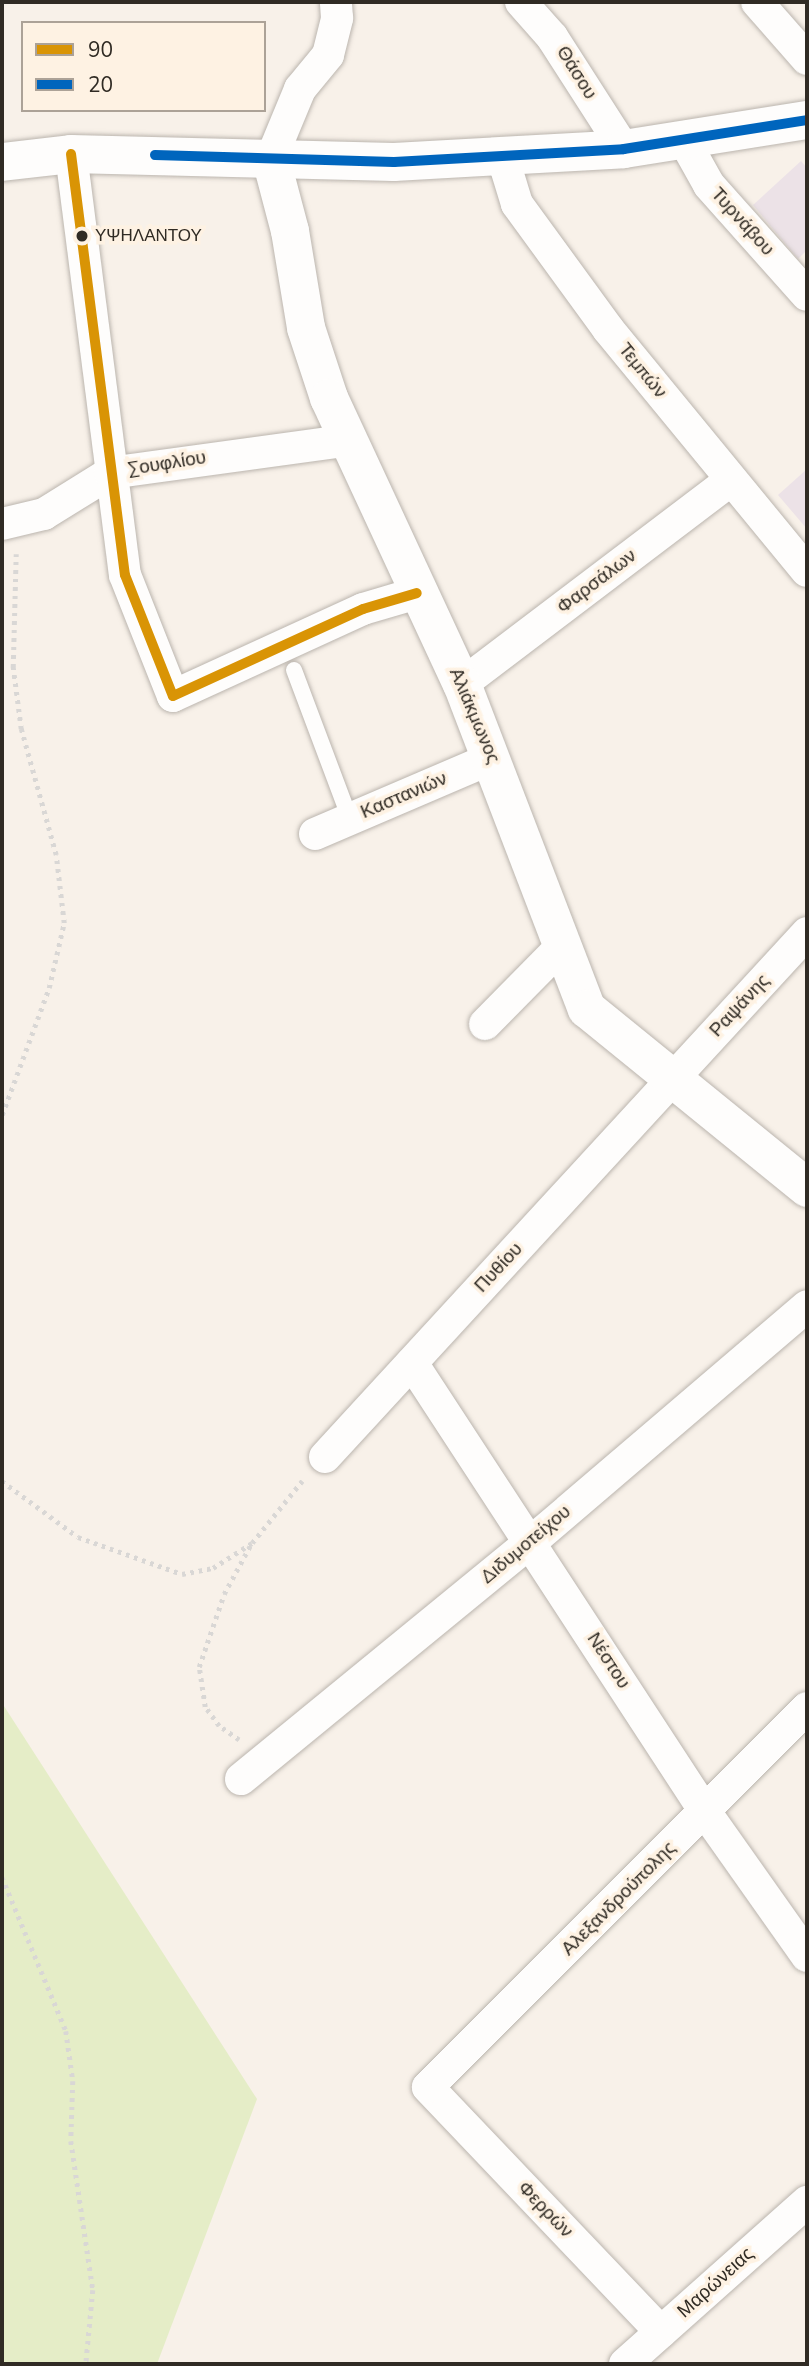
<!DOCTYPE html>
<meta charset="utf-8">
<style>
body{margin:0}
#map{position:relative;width:809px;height:2366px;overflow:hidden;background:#f8f1e9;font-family:"Nunito Sans",sans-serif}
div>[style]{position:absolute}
.green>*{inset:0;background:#e5edc7}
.building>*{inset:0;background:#ece2e7}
.path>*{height:4.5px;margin-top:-2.25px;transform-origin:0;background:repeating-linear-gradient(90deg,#d9d7d5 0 3.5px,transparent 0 8.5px)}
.roads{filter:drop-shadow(0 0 2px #bbb5ae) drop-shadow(0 0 2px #bbb5ae)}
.service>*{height:16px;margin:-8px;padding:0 8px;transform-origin:8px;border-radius:8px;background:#fefdfc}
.minor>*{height:32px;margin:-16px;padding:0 16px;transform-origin:16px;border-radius:16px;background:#fefdfc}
.tertiary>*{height:38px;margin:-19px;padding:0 19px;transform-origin:19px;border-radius:19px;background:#fefdfc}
.secondary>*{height:38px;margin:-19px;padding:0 19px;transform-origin:19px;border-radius:19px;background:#fefdfc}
.bus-1>*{height:10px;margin:-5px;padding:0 5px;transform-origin:5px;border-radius:5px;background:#d99405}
.bus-2>*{height:10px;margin:-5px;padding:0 5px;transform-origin:5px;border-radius:5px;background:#0065bd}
.dots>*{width:19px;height:19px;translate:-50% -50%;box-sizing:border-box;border:4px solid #fef2e3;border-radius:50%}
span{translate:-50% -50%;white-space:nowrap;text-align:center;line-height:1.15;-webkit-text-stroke:7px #fef2e3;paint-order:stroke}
.bus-label{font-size:17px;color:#302b24}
.left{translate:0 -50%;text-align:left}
.street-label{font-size:19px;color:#302b24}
.frame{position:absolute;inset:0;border:4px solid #302b24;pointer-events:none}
.legend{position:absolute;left:21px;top:21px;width:245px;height:91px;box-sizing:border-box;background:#fef2e3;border:2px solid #aca297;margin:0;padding:9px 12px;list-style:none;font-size:21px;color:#302b24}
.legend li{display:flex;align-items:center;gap:14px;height:35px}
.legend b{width:35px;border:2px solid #aca297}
</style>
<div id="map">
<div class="green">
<div style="clip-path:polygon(2px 1703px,257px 2099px,157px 2364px,2px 2364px)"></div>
</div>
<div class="building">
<div style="clip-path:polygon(801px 161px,807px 168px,807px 250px,798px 259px,753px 205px)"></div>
<div style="clip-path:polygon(807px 469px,807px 529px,778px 495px)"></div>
</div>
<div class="path">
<div style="left:2px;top:1115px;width:135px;rotate:-69.7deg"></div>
<div style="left:49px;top:988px;width:67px;rotate:-77deg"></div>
<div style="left:64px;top:923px;width:68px;rotate:-96.7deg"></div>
<div style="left:56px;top:855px;width:131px;rotate:-105.5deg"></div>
<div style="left:21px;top:729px;width:63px;rotate:-97.4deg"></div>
<div style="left:13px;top:667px;width:113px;rotate:-88.5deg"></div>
<div style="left:2px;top:1481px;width:94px;rotate:36.4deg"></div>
<div style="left:78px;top:1537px;width:110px;rotate:19.6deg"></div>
<div style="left:182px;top:1574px;width:32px;rotate:-11deg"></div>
<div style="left:213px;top:1568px;width:46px;rotate:-32.7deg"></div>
<div style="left:252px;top:1543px;width:80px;rotate:-51.1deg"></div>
<div style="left:239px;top:1740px;width:24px;rotate:-145deg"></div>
<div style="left:219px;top:1726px;width:24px;rotate:-126deg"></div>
<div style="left:205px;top:1707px;width:40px;rotate:-98.5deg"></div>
<div style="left:199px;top:1667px;width:77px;rotate:-71.1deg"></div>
<div style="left:224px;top:1594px;width:57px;rotate:-61.6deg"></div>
<div style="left:2px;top:1877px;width:167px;rotate:67.4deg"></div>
<div style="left:66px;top:2031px;width:50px;rotate:82deg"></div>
<div style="left:73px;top:2081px;width:60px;rotate:91.9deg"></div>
<div style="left:71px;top:2141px;width:151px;rotate:81.6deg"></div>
<div style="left:93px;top:2290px;width:74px;rotate:95.4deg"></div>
</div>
<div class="roads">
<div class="service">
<div style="left:294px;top:670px;width:159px;rotate:69.4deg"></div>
</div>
<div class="minor">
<div style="left:521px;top:2px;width:47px;rotate:48.5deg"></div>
<div style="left:552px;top:37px;width:133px;rotate:57.3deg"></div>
<div style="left:757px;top:2px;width:76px;rotate:48.7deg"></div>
<div style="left:685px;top:142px;width:49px;rotate:60.8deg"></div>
<div style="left:709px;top:185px;width:147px;rotate:48.3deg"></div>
<div style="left:71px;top:154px;width:424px;rotate:82.7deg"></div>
<div style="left:125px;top:575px;width:130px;rotate:68.4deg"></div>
<div style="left:173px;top:696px;width:209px;rotate:-24.6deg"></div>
<div style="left:363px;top:609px;width:56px;rotate:-16.5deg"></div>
<div style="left:502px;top:155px;width:51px;rotate:73deg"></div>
<div style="left:517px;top:204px;width:155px;rotate:53.9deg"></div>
<div style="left:608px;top:329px;width:313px;rotate:50.6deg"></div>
<div style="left:271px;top:159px;width:76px;rotate:-67.5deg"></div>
<div style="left:300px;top:89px;width:44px;rotate:-50.5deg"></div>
<div style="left:328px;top:55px;width:38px;rotate:-76deg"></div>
<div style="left:337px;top:18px;width:16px;rotate:-94deg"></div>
<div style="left:2px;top:524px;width:43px;rotate:-13.4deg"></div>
<div style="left:44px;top:514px;width:78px;rotate:-31.8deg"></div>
<div style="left:110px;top:473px;width:237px;rotate:-7.8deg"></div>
<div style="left:462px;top:684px;width:338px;rotate:-37.2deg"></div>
<div style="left:315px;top:834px;width:193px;rotate:-23.2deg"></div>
<div style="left:485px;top:1024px;width:108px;rotate:-45.4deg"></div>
<div style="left:412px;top:1363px;width:538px;rotate:56.84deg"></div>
<div style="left:706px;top:1813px;width:175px;rotate:54.8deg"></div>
<div style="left:325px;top:1457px;width:712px;rotate:-47.39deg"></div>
<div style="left:241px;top:1779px;width:375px;rotate:-39.3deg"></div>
<div style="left:531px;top:1542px;width:363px;rotate:-40.5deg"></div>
<div style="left:661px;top:2332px;width:338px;rotate:-133.6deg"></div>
<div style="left:428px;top:2087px;width:536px;rotate:-45deg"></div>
<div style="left:625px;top:2364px;width:244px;rotate:-41.7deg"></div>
</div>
<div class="tertiary">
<div style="left:271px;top:159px;width:74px;rotate:75.2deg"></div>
<div style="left:290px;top:231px;width:98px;rotate:80.6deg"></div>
<div style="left:306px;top:328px;width:74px;rotate:71.8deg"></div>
<div style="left:329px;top:398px;width:315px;rotate:65.1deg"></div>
<div style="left:462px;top:684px;width:348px;rotate:69deg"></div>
<div style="left:587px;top:1009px;width:284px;rotate:39.1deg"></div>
</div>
<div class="secondary">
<div style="left:2px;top:162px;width:69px;rotate:-6.6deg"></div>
<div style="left:71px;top:154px;width:323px;rotate:1.4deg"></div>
<div style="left:394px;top:162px;width:230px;rotate:-3.2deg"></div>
<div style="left:624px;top:149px;width:185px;rotate:-9deg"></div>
</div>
</div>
<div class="bus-1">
<div style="left:71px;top:154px;width:424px;rotate:82.7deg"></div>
<div style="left:125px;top:575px;width:130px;rotate:68.4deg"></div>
<div style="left:173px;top:696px;width:209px;rotate:-24.6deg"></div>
<div style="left:363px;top:609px;width:56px;rotate:-16.5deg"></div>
</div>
<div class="bus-2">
<div style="left:155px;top:155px;width:239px;rotate:1.7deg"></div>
<div style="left:394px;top:162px;width:230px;rotate:-3.2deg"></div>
<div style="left:624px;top:149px;width:185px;rotate:-9deg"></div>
</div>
<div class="dots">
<div style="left:82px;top:236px;background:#302b24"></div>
</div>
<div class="bus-label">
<span class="left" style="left:95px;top:236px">ΥΨΗΛΑΝΤΟΥ</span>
</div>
<div class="street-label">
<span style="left:576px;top:73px;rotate:58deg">Θάσου</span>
<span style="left:742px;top:222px;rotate:48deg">Τυρνάβου</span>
<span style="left:642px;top:371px;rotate:51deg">Τεμπών</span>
<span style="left:167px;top:464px;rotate:-9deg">Σουφλίου</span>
<span style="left:597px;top:582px;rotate:-37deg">Φαρσάλων</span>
<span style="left:474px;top:716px;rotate:67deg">Αλιάκμωνος</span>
<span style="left:404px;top:796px;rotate:-23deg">Καστανιών</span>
<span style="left:740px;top:1006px;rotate:-47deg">Ραψάνης</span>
<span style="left:499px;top:1268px;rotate:-47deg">Πυθίου</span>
<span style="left:526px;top:1545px;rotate:-40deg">Διδυμοτείχου</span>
<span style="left:608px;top:1661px;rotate:57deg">Νέστου</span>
<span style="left:619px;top:1899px;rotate:-45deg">Αλεξανδρούπολης</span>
<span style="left:545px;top:2210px;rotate:46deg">Φερρών</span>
<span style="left:716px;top:2283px;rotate:-42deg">Μαρώνειας</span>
</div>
<div class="frame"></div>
<ul class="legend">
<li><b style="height:9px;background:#d99405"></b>90</li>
<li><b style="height:9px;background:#0065bd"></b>20</li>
</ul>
</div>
